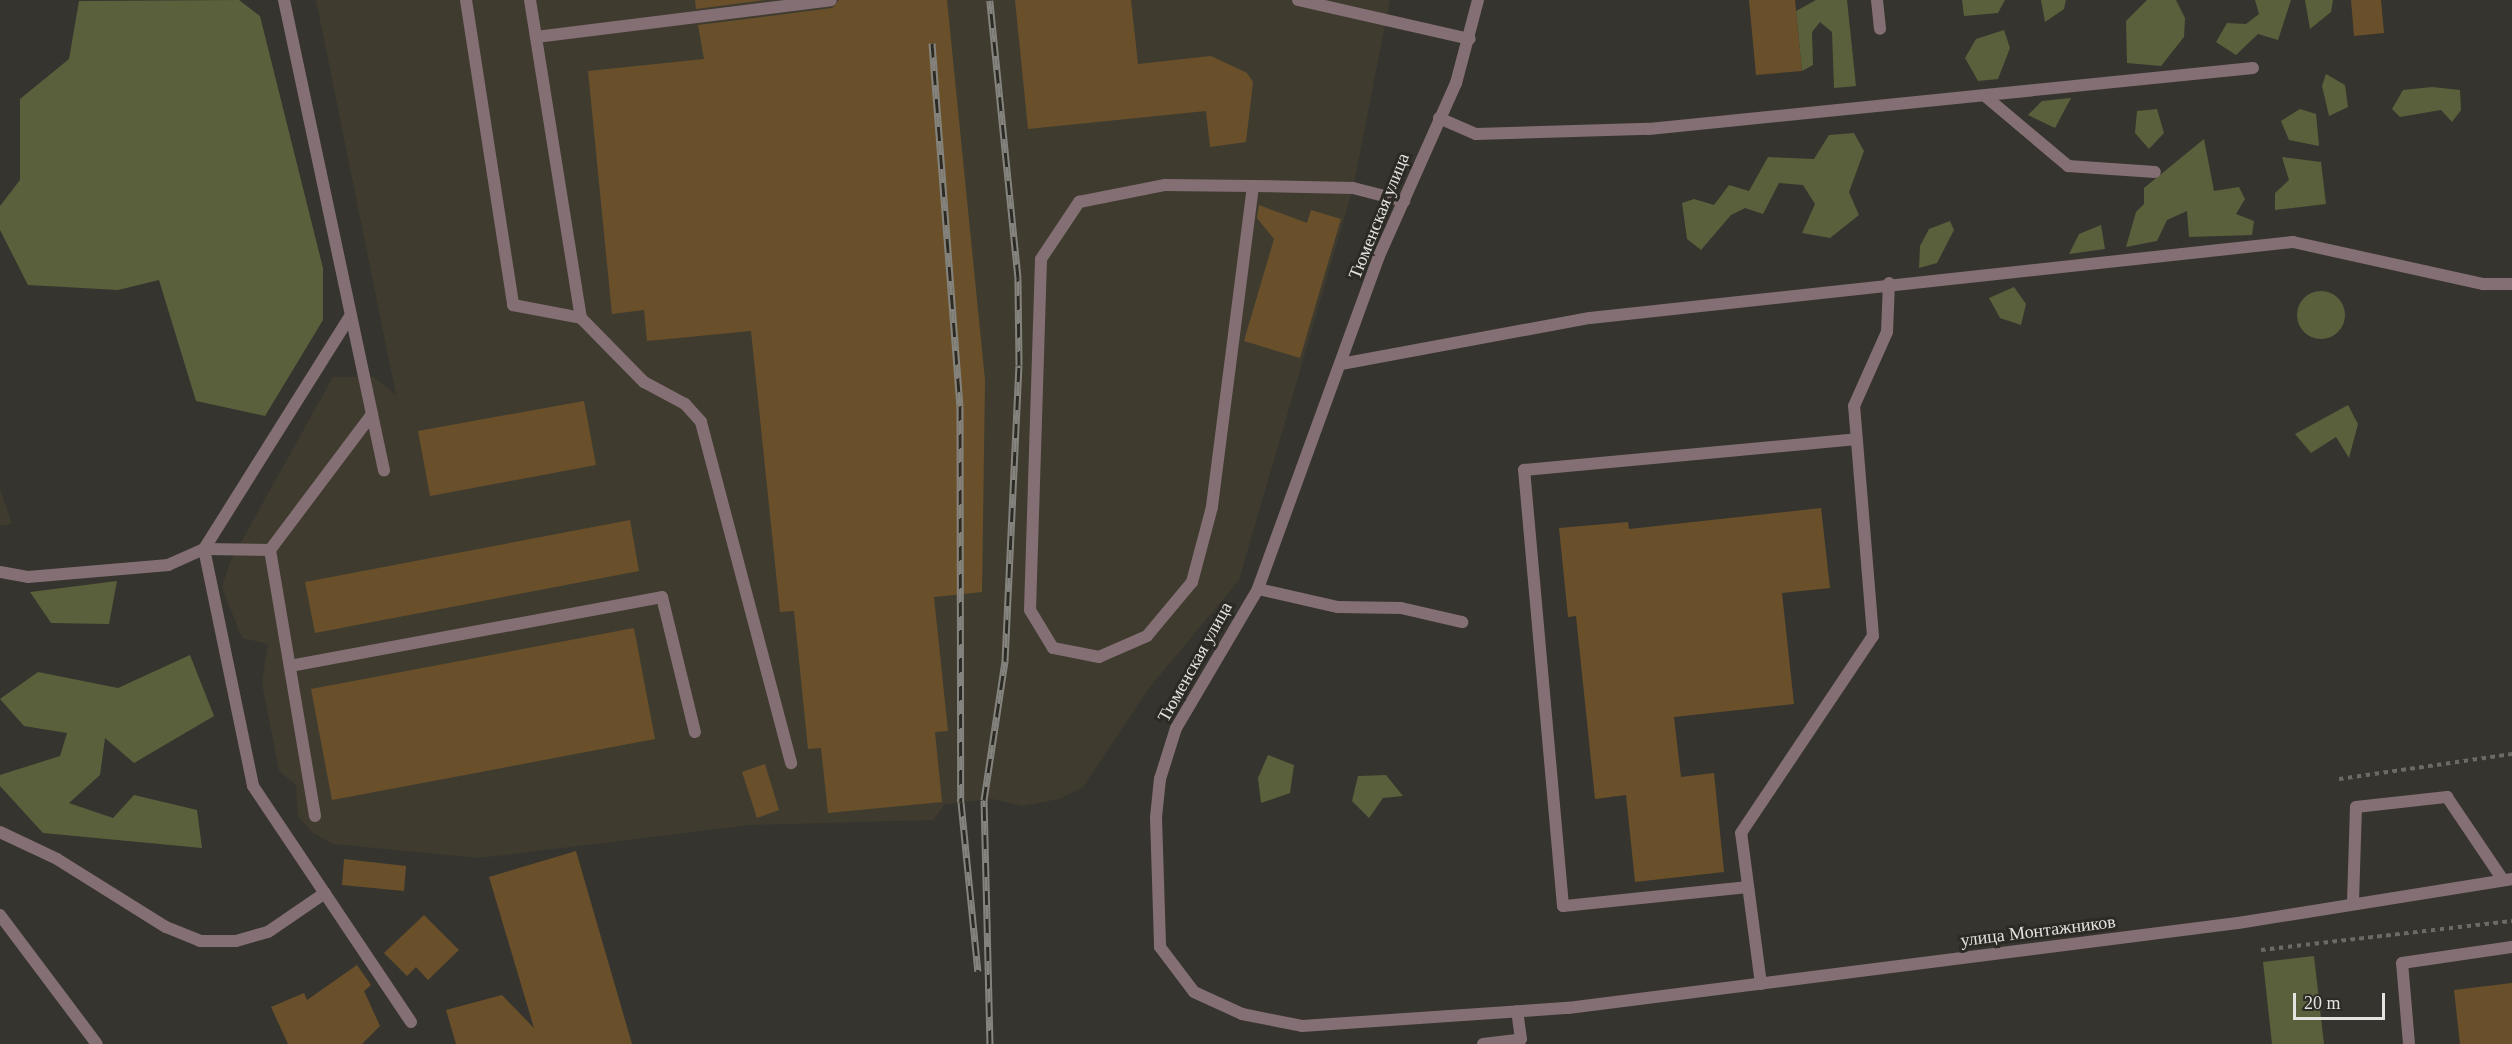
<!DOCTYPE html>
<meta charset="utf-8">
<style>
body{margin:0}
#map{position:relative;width:2512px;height:1044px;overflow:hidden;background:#36342e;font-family:"Times New Roman",serif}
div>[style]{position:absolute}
.built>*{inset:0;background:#3f3c2f}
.green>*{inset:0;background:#5a603b}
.round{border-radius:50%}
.building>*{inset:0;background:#69502b}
.path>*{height:4px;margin-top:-2px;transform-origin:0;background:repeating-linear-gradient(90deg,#6b6a64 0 4.5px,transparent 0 9px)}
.service>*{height:12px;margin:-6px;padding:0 6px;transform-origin:6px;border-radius:6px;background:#846f74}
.minor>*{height:12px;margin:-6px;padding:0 6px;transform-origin:6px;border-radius:6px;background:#846f74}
.rail>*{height:7px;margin-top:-3.5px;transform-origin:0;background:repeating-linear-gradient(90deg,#2c2a24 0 14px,#85837e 0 28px);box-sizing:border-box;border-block:2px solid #85837e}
span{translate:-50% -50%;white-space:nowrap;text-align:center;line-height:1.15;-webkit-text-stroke:6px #2c2a24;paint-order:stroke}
.street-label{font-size:18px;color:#e4e3df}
.scale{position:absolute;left:2293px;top:993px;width:92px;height:27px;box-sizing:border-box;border:3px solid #e4e3df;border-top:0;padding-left:8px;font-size:18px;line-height:21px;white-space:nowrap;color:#e4e3df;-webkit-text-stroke:4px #2c2a24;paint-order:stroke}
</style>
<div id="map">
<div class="built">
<div style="clip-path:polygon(316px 0,1390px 0,1353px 188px,1239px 580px,1149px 688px,1083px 787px,1059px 799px,1022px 806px,992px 799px,945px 804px,933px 820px,750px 825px,479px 858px,333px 844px,313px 833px,298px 816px,296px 785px,279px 771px,262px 683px,268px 644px,242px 638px,222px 587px,230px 562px,333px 377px,374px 377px,396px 395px)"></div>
<div style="clip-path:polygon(0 489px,12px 524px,0 526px)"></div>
</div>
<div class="green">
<div style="clip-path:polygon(239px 0,260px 16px,323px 268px,323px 320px,265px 416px,196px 401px,159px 280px,118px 290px,28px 285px,0 230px,0 206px,20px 180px,20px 99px,69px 59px,79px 1px)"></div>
<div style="clip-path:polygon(1816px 0,1847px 0,1856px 86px,1834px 88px,1832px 32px,1820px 22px,1812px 32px,1813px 65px,1802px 71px,1796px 11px)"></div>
<div style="clip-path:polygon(1962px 0,2005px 0,1998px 13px,1964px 16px)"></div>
<div style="clip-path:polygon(2041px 0,2066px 0,2064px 9px,2045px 22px)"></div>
<div style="clip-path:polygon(2147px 0,2176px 0,2185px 18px,2184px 37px,2161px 66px,2127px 63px,2126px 21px)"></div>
<div style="clip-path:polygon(2255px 0,2291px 0,2278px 40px,2258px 34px,2236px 55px,2216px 42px,2227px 23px,2246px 24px,2259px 14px)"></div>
<div style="clip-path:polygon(2305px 0,2333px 0,2331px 12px,2310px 29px)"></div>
<div style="clip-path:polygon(2004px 30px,2010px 48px,1998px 79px,1978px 81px,1965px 58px,1976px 39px)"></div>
<div style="clip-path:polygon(2326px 74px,2345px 85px,2348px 107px,2329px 116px,2322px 86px)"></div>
<div style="clip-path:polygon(2432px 87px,2460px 90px,2461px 110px,2452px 122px,2441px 110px,2400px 117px,2392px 109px,2403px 90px)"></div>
<div style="clip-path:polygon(2071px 98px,2055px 128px,2028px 115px,2042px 101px)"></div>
<div style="clip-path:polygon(2157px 109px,2164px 133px,2149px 149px,2135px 133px,2137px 111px)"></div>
<div style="clip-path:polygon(2300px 109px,2316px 114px,2319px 146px,2289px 140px,2281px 121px)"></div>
<div style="clip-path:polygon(1854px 133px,1864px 151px,1849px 192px,1859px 215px,1830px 238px,1802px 233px,1815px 204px,1803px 185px,1779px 183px,1763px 214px,1745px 208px,1731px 215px,1701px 250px,1687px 239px,1682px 203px,1694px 199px,1714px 205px,1729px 185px,1749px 191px,1768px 157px,1814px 159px,1829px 135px)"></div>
<div style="clip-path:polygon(2204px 139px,2214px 191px,2239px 187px,2245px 199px,2236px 214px,2254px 221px,2252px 235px,2189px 237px,2187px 211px,2167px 220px,2157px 241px,2126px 247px,2136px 212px,2144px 204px,2144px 188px)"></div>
<div style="clip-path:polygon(2282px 157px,2321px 162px,2326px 204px,2275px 210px,2275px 193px,2289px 180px)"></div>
<div style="clip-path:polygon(1950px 221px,1954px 230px,1937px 263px,1919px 268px,1920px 246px,1929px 229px)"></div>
<div style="clip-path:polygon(2101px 225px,2105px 249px,2069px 254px,2079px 234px)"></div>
<div style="clip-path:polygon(2014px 287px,2026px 304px,2021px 325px,2000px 318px,1989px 298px)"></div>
<div class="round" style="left:2297px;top:291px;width:48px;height:48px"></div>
<div style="clip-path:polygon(2348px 405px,2358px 424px,2349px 458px,2336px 437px,2311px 453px,2295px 434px)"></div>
<div style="clip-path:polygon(117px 581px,109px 624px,51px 623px,30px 592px)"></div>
<div style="clip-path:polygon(190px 655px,214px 716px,134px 763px,105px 738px,100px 775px,69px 803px,113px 818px,134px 795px,197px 810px,202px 848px,43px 833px,0 786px,0 775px,60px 756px,67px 733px,24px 726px,0 699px,38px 672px,118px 688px)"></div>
<div style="clip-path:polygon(1268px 755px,1294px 765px,1290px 793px,1261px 803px,1258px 778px)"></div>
<div style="clip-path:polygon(1386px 775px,1403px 796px,1383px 798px,1369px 818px,1352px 801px,1358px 776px)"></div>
<div style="clip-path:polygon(2314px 956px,2324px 1044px,2272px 1044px,2263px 962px)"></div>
</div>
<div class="building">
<div style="clip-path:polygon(695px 0,765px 0,696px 9px)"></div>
<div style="clip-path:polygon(839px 0,947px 0,985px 380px,982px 592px,934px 597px,948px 731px,935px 732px,942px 802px,828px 813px,821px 748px,808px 749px,794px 611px,780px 612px,751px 331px,647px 341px,644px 310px,612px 314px,588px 71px,704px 59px,698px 25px,832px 8px)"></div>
<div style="clip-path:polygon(1015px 0,1131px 0,1138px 64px,1211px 56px,1247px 73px,1253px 82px,1246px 142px,1210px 147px,1206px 111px,1028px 129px)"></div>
<div style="clip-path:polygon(1749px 0,1795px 0,1802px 71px,1756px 75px)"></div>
<div style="clip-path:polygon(2351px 0,2381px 0,2384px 33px,2354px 36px)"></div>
<div style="clip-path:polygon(1259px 205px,1307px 223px,1311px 210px,1341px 219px,1300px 358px,1244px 341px,1274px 239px,1257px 218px)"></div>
<div style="clip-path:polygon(584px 401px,596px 465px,430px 496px,418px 431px)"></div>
<div style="clip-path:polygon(1821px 508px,1830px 588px,1782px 593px,1794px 704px,1674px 717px,1681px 777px,1714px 773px,1724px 872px,1635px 882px,1626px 795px,1595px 799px,1576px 616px,1568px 617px,1559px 528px,1628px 522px,1629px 529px)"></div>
<div style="clip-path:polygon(630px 520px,639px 571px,315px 633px,305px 582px)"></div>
<div style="clip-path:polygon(634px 628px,655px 739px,332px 800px,311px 689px)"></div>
<div style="clip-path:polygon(765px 764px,779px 810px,757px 818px,742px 772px)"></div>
<div style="clip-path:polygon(576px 851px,632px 1044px,456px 1044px,446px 1010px,502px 995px,534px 1028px,489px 877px)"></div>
<div style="clip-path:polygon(344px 859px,406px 866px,404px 891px,342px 885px)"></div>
<div style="clip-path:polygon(424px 915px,459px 950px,428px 980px,416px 967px,407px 976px,384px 953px)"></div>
<div style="clip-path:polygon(357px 965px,371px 985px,364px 991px,380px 1026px,362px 1044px,288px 1044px,271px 1007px,304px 993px,307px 1000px)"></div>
<div style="clip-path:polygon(2512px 983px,2512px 1044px,2460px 1044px,2454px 990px)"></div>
</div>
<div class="path">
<div style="left:2339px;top:779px;width:175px;rotate:-8.2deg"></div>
<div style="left:2261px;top:950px;width:253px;rotate:-6.6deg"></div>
</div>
<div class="service">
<div style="left:284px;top:0;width:481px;rotate:78deg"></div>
<div style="left:466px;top:0;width:309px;rotate:81.2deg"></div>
<div style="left:513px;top:305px;width:69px;rotate:10.8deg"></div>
<div style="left:530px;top:0;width:322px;rotate:80.9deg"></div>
<div style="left:581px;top:318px;width:90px;rotate:45.5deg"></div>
<div style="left:644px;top:382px;width:47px;rotate:28.2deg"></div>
<div style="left:685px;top:404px;width:24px;rotate:48deg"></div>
<div style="left:701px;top:422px;width:353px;rotate:75.2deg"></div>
<div style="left:1298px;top:0;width:176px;rotate:12.8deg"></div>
<div style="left:1877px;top:0;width:29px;rotate:84deg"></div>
<div style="left:536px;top:37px;width:297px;rotate:-7.1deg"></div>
<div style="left:1985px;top:96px;width:109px;rotate:40.1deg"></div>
<div style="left:2068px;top:166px;width:87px;rotate:3.9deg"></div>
<div style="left:1439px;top:118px;width:40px;rotate:23.4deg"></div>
<div style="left:1476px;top:134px;width:173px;rotate:-1.7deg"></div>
<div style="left:1649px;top:129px;width:607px;rotate:-5.77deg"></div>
<div style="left:1253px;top:186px;width:324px;rotate:97.3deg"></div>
<div style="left:1212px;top:507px;width:78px;rotate:104.9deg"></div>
<div style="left:1192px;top:582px;width:70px;rotate:129.8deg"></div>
<div style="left:1147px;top:636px;width:52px;rotate:156.4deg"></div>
<div style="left:1099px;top:657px;width:47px;rotate:-168.9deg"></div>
<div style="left:1053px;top:648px;width:44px;rotate:-121.2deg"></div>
<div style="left:1030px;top:610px;width:351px;rotate:-88.2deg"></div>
<div style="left:1041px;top:259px;width:69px;rotate:-56.3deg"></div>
<div style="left:1079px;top:202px;width:88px;rotate:-11.2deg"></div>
<div style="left:1165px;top:185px;width:88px;rotate:0.7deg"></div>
<div style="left:1253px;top:186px;width:100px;rotate:1.1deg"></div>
<div style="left:1353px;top:188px;width:53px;rotate:14.3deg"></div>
<div style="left:1341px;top:364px;width:253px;rotate:-10.5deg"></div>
<div style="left:1590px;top:318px;width:707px;rotate:-6.17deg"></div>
<div style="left:2293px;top:242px;width:195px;rotate:12.5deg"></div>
<div style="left:2483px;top:284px;width:29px"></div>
<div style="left:270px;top:550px;width:66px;rotate:-179.1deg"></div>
<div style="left:204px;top:549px;width:242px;rotate:78.3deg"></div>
<div style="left:253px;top:786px;width:284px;rotate:56.2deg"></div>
<div style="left:0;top:572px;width:28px;rotate:10deg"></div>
<div style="left:28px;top:577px;width:141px;rotate:-4.9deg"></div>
<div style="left:168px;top:565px;width:39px;rotate:-24deg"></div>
<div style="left:204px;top:549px;width:276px;rotate:-57.9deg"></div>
<div style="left:1258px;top:589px;width:82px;rotate:12.7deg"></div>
<div style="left:1338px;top:607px;width:63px;rotate:0.9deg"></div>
<div style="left:1401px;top:608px;width:63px;rotate:12.9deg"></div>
<div style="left:290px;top:666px;width:378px;rotate:-10.5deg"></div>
<div style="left:662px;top:597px;width:139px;rotate:76.3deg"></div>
<div style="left:315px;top:816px;width:270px;rotate:-99.6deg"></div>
<div style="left:270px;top:550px;width:170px;rotate:-53.1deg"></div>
<div style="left:0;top:832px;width:63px;rotate:25.3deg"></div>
<div style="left:57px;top:859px;width:128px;rotate:32deg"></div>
<div style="left:166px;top:927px;width:37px;rotate:22deg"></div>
<div style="left:200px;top:941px;width:36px"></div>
<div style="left:236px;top:941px;width:33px;rotate:-16deg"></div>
<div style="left:268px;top:932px;width:69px;rotate:-34.4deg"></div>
<div style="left:1748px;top:887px;width:186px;rotate:174.1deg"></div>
<div style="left:1563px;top:906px;width:438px;rotate:-95.1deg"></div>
<div style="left:1524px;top:470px;width:334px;rotate:-5.3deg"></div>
<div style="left:2353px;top:902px;width:95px;rotate:-88.2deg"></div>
<div style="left:2356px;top:807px;width:92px;rotate:-6.3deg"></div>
<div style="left:2447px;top:797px;width:100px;rotate:56deg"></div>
<div style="left:0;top:915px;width:161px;rotate:53.1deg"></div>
<div style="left:1761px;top:984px;width:152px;rotate:-97.5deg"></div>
<div style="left:1741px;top:833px;width:237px;rotate:-56.2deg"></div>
<div style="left:1873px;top:636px;width:231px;rotate:-94.7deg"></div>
<div style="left:1854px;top:406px;width:81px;rotate:-66deg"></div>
<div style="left:1887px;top:332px;width:49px;rotate:-87.7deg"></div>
<div style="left:1568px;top:1008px;width:675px;rotate:-7.23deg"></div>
<div style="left:1483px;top:1044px;width:38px;rotate:-7deg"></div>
<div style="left:1521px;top:1039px;width:28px;rotate:-98deg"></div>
<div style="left:2409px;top:1044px;width:81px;rotate:-94.9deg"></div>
<div style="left:2402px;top:963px;width:111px;rotate:-8.3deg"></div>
</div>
<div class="minor">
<div style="left:1478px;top:0;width:86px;rotate:104.8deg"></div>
<div style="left:1456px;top:83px;width:189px;rotate:114deg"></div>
<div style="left:1379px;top:256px;width:354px;rotate:110deg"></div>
<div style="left:1258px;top:589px;width:161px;rotate:120.5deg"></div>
<div style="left:1176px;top:728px;width:53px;rotate:107.4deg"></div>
<div style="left:1160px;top:779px;width:38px;rotate:96deg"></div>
<div style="left:1156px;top:817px;width:130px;rotate:88.2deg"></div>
<div style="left:1160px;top:947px;width:56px;rotate:52.9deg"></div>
<div style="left:1194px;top:992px;width:53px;rotate:24.6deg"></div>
<div style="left:1242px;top:1014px;width:61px;rotate:11.3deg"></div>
<div style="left:1302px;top:1026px;width:267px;rotate:-3.9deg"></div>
<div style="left:2238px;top:923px;width:278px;rotate:-9.1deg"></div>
</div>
<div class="rail">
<div style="left:932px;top:43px;width:364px;rotate:85.6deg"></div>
<div style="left:960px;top:406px;width:396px;rotate:89.9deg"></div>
<div style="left:961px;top:802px;width:170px;rotate:84.3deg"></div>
<div style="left:990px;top:1044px;width:244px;rotate:-91.4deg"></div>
<div style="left:984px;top:800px;width:141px;rotate:-81.4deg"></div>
<div style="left:1005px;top:661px;width:296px;rotate:-87.3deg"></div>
<div style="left:1019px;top:365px;width:87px;rotate:-90.7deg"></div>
<div style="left:1018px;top:278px;width:279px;rotate:-95.8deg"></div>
</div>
<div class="street-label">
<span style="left:1379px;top:216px;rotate:-68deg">Тюменская улица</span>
<span style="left:1195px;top:662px;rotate:-61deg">Тюменская улица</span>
<span style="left:2038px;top:931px;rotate:-7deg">улица Монтажников</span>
</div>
<div class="scale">20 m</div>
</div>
